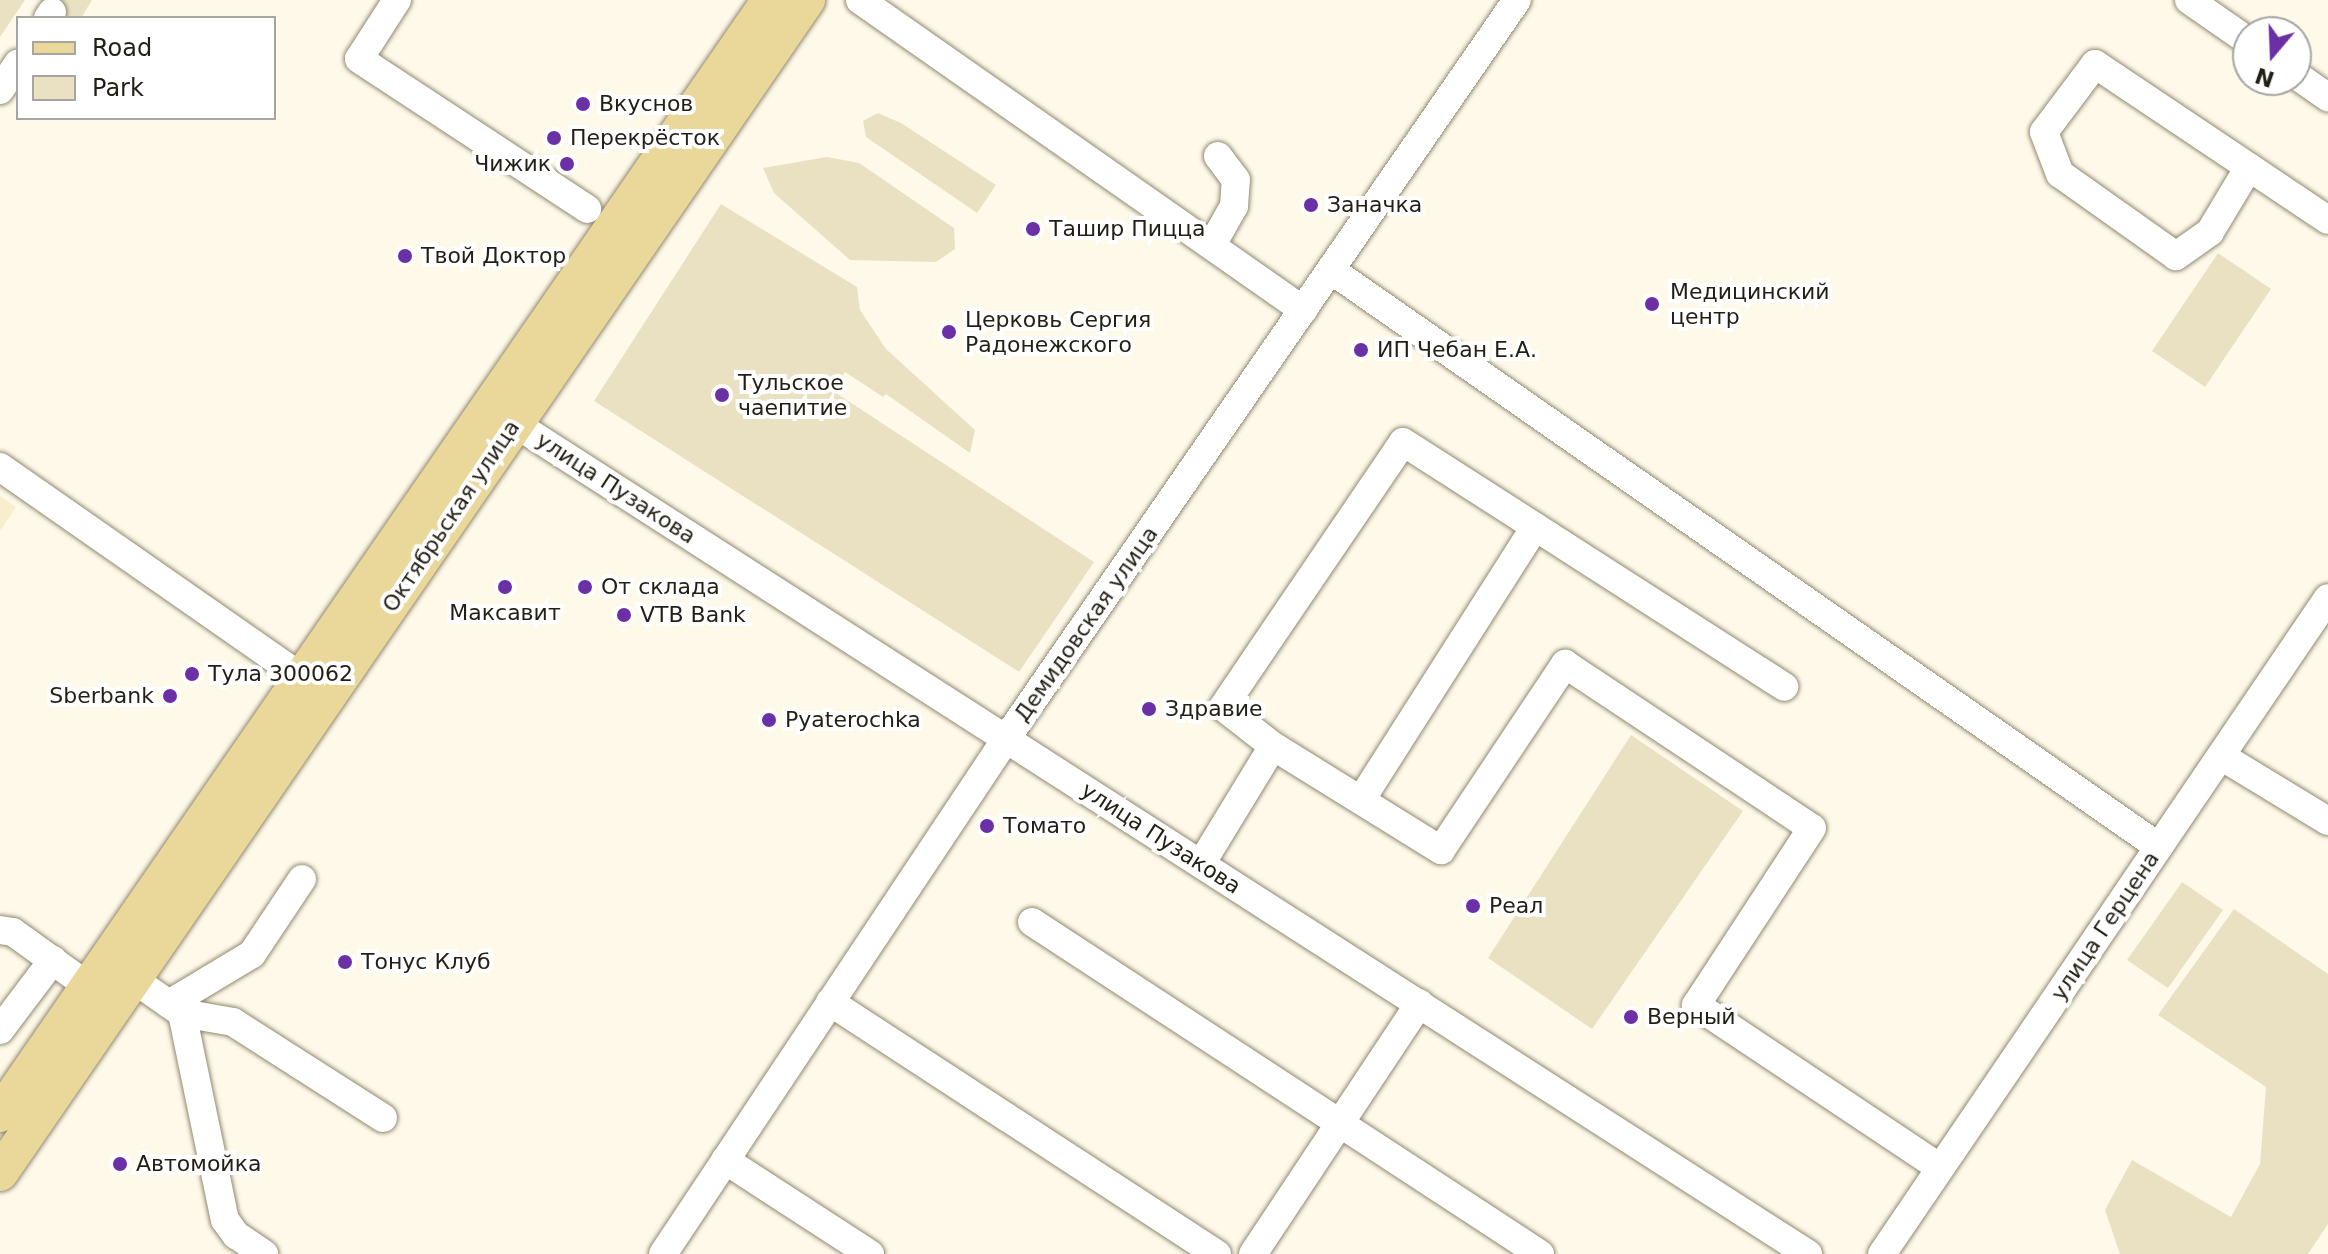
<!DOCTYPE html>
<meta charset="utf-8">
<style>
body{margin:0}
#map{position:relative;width:2328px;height:1254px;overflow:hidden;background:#fef9e9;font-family:"DejaVu Sans",sans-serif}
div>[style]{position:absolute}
.built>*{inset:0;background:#f9eecb}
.green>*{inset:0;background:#eae1c3}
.roads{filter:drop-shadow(0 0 2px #918970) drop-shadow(0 0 2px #918970)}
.minor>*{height:28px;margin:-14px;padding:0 14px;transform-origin:14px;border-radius:14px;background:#fff}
.major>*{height:36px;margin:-18px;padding:0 18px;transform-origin:18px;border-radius:18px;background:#ead79a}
.dots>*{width:22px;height:22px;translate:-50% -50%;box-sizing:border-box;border:4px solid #fff;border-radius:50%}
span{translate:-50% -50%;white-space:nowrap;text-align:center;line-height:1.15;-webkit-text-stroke:8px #fff;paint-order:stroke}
.poi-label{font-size:22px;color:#221f15}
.left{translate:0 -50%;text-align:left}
.right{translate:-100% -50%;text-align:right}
.street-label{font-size:22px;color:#221f15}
.legend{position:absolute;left:16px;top:16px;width:260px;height:104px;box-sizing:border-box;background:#fff;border:2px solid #a7a5a1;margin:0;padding:10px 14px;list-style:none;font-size:24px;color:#221f15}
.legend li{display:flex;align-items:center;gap:16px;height:40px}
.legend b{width:40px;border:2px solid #a7a5a1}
.north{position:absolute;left:2232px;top:16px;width:80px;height:80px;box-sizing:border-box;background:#fff;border:2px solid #a7a5a1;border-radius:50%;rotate:199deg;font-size:22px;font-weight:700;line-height:32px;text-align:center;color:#221f15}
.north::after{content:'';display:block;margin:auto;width:28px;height:36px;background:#6b30a6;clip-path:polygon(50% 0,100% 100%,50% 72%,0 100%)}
</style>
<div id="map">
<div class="built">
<div style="clip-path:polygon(0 496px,16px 507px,0 531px)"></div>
</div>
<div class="green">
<div style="clip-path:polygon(0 0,25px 0,0 37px)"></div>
<div style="clip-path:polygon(39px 0,92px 0,81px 18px,67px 18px)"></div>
<div style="clip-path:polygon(878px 113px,901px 123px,996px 185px,977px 213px,866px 137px,863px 121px)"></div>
<div style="clip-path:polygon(827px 157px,859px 163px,954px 228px,955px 249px,936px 262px,850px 260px,774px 193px,763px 168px)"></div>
<div style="clip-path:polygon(721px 204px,857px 287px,860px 310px,886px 349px,975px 430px,970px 453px,886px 394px,883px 397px,845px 372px,833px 391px,1094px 562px,1019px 672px,594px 401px)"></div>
<div style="clip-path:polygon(2218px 253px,2271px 289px,2205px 387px,2152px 351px)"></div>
<div style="clip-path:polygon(1631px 735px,1743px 811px,1592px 1029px,1488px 958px)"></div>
<div style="clip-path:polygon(2182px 882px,2223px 910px,2168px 988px,2127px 960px)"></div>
<div style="clip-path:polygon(2234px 909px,2328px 974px,2328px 1224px,2308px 1254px,2120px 1254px,2105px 1210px,2132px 1160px,2231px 1217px,2260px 1164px,2266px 1087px,2158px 1015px)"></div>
</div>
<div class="roads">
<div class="minor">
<div style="left:397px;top:0;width:70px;rotate:122.8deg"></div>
<div style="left:359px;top:59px;width:273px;rotate:33.3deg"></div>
<div style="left:860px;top:0;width:541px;rotate:34.98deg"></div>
<div style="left:2189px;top:0;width:72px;rotate:34.8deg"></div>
<div style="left:48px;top:18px;width:7px;rotate:-56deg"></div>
<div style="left:2296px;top:75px;width:39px;rotate:35deg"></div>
<div style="left:0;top:90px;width:32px;rotate:-56deg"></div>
<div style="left:2249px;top:167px;width:76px;rotate:121deg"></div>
<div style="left:2210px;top:232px;width:42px;rotate:144.8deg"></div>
<div style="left:2176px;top:256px;width:142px;rotate:-144.7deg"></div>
<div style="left:2060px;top:174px;width:45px;rotate:-110.9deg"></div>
<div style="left:2044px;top:132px;width:85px;rotate:-53.1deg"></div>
<div style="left:2095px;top:64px;width:280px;rotate:33.8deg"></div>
<div style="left:1212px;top:245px;width:45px;rotate:-60.6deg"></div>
<div style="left:1234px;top:206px;width:26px;rotate:-86deg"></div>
<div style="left:1236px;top:180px;width:30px;rotate:-127deg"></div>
<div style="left:1331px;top:270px;width:1009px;rotate:34.87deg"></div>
<div style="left:514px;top:423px;width:1538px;rotate:32.71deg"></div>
<div style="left:0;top:467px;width:371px;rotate:34.9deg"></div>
<div style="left:1273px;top:746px;width:198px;rotate:31.8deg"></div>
<div style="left:1441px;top:850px;width:224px;rotate:-56.3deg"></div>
<div style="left:1565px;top:664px;width:296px;rotate:33.6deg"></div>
<div style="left:1812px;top:828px;width:212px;rotate:123.2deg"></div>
<div style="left:1696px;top:1005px;width:293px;rotate:33.7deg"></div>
<div style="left:2221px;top:756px;width:125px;rotate:31.3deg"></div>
<div style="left:1361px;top:800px;width:324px;rotate:-57.5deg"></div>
<div style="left:1201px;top:864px;width:138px;rotate:-58.6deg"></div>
<div style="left:1273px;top:746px;width:63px;rotate:-142deg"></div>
<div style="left:1223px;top:707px;width:320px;rotate:-55.8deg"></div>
<div style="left:1403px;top:442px;width:453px;rotate:32.7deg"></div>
<div style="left:1032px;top:922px;width:607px;rotate:33.17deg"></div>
<div style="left:0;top:930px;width:13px;rotate:9deg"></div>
<div style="left:13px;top:932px;width:92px;rotate:35.8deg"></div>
<div style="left:133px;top:979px;width:60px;rotate:34.8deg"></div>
<div style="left:182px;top:1013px;width:211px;rotate:78.3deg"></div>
<div style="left:225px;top:1220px;width:19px;rotate:54deg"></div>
<div style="left:236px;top:1235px;width:34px;rotate:34deg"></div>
<div style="left:830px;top:1002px;width:462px;rotate:33.1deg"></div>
<div style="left:169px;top:1004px;width:97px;rotate:-31.1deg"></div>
<div style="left:252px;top:954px;width:90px;rotate:-56.3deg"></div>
<div style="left:182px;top:1013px;width:52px;rotate:10deg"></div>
<div style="left:233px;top:1022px;width:178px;rotate:32.6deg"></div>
<div style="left:0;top:1030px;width:88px;rotate:-52.9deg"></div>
<div style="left:725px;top:1160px;width:173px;rotate:33deg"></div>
<div style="left:663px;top:1254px;width:619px;rotate:-56.34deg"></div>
<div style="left:1006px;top:739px;width:898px;rotate:-55.34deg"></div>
<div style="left:1253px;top:1254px;width:301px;rotate:-56.4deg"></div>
<div style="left:1882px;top:1254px;width:793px;rotate:-55.79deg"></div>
</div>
<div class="major">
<div style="left:0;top:1114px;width:1354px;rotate:-55.35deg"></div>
<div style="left:0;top:1173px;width:1424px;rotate:-55.47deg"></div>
</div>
</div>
<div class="dots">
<div style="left:583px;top:104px;background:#6b30a6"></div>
<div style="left:554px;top:138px;background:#6b30a6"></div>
<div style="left:567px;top:164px;background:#6b30a6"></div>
<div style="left:1311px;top:205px;background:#6b30a6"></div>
<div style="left:1033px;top:229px;background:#6b30a6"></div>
<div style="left:405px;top:256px;background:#6b30a6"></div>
<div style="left:1652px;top:304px;background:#6b30a6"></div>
<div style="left:949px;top:332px;background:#6b30a6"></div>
<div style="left:1361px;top:350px;background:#6b30a6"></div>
<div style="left:722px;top:395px;background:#6b30a6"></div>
<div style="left:505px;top:587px;background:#6b30a6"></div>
<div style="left:585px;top:587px;background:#6b30a6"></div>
<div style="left:624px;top:615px;background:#6b30a6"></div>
<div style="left:192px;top:674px;background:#6b30a6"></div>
<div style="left:170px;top:696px;background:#6b30a6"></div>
<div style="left:1149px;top:709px;background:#6b30a6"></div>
<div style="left:769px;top:720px;background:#6b30a6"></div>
<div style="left:987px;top:826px;background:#6b30a6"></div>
<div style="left:1473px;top:906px;background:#6b30a6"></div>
<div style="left:345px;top:962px;background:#6b30a6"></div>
<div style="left:1631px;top:1017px;background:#6b30a6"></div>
<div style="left:120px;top:1164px;background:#6b30a6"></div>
</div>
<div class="poi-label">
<span class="left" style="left:599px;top:104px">Вкуснов</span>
<span class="left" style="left:570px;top:138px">Перекрёсток</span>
<span class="right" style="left:551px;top:164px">Чижик</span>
<span class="left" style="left:1327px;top:205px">Заначка</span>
<span class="left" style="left:1049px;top:229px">Ташир Пицца</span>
<span class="left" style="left:421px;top:256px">Твой Доктор</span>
<span class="left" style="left:1670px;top:304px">Медицинский<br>центр</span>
<span class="left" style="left:965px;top:332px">Церковь Сергия<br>Радонежского</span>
<span class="left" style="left:1377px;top:350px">ИП Чебан Е.А.</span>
<span class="left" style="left:738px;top:395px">Тульское<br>чаепитие</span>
<span class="left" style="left:601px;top:587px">От склада</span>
<span style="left:505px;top:613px">Максавит</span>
<span class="left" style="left:640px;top:615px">VTB Bank</span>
<span class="left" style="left:208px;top:674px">Тула 300062</span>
<span class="right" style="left:154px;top:696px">Sberbank</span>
<span class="left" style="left:1165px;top:709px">Здравие</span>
<span class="left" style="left:785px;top:720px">Pyaterochka</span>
<span class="left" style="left:1003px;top:826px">Томато</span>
<span class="left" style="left:1489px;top:906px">Реал</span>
<span class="left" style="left:361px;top:962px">Тонус Клуб</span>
<span class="left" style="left:1647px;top:1017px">Верный</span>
<span class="left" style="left:136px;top:1164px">Автомойка</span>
</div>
<div class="street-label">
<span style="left:616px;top:488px;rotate:33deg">улица Пузакова</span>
<span style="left:451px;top:516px;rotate:-56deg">Октябрьская улица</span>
<span style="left:1086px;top:624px;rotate:-55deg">Демидовская улица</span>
<span style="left:1161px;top:838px;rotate:33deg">улица Пузакова</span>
<span style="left:2105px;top:926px;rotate:-56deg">улица Герцена</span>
</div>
<ul class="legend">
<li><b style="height:10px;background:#ead79a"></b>Road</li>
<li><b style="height:22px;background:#eae1c3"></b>Park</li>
</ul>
<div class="north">N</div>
</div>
